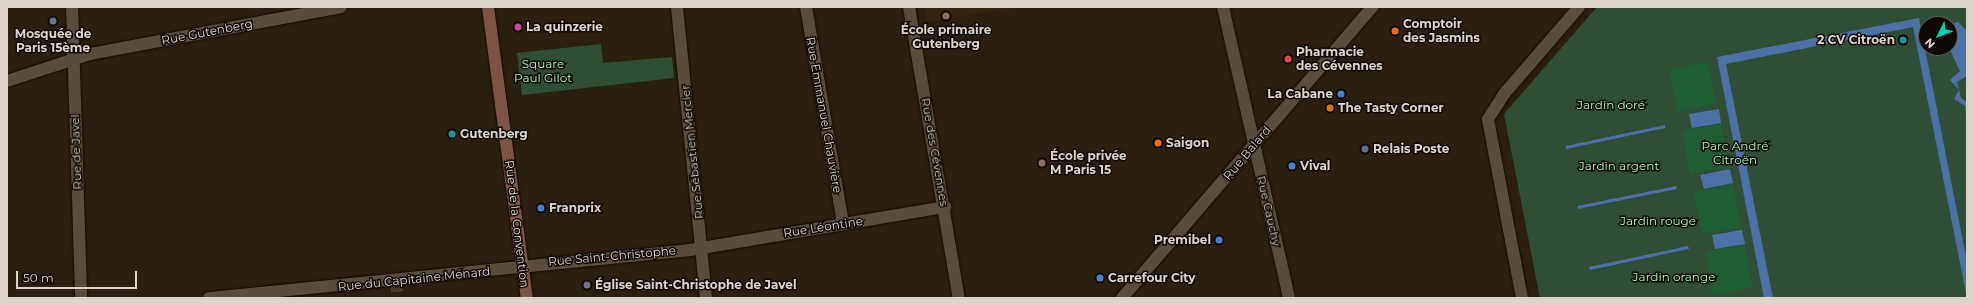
<!DOCTYPE html>
<meta charset="utf-8">
<style>
body{margin:0}
#map{position:relative;width:1974px;height:305px;overflow:hidden;background:#2b2010;font-family:Montserrat,sans-serif}
div>[style]{position:absolute}
.built>*{inset:0;background:#34250f}
.green>*{inset:0;background:#2e4f36}
.forest>*{inset:0;background:#1f5d33}
.water>*{inset:0;background:#4b71a6}
.minor-tunnel>*{height:12px;margin-top:-6px;transform-origin:0;background:repeating-linear-gradient(90deg,#463b2c 0 12px,transparent 0 18px)}
.roads{filter:drop-shadow(0 0 1px #130900) drop-shadow(0 0 1px #130900)}
.minor>*{height:12px;margin:-6px;padding:0 6px;transform-origin:6px;border-radius:6px;background:#584c3b}
.tertiary>*{height:12px;margin:-6px;padding:0 6px;transform-origin:6px;border-radius:6px;background:#584c3b}
.secondary>*{height:12px;margin:-6px;padding:0 6px;transform-origin:6px;border-radius:6px;background:#7d5444}
.dots>*{width:11px;height:11px;translate:-50% -50%;box-sizing:border-box;border:2px solid #0f0a05;border-radius:50%}
span{translate:-50% -50%;white-space:nowrap;text-align:center;line-height:1.15;-webkit-text-stroke:3px #0f0a05;paint-order:stroke}
.poi-label{font-size:12px;color:#dcd4ca;font-weight:700}
.left{translate:0 -50%;text-align:left}
.right{translate:-100% -50%;text-align:right}
.street-label{font-size:12px;color:#dcd4ca}
.park-label{font-size:12px;color:#a0f7b5}
.frame{position:absolute;inset:0;border:8px solid #dcd4ca;pointer-events:none}
.north{position:absolute;left:1918px;top:16px;width:40px;height:40px;box-sizing:border-box;background:#0f0a05;border:1px solid #615b54;border-radius:50%;rotate:228deg;font-size:11px;font-weight:700;line-height:16px;text-align:center;color:#dcd4ca}
.north::after{content:'';display:block;margin:auto;width:14px;height:18px;background:#00d5b7;clip-path:polygon(50% 0,100% 100%,50% 72%,0 100%)}
.scale{position:absolute;left:16px;top:271px;width:121px;height:18px;box-sizing:border-box;border:2px solid #dcd4ca;border-top:0;padding-left:5px;font-size:12px;line-height:14px;white-space:nowrap;color:#dcd4ca;-webkit-text-stroke:3px #0f0a05;paint-order:stroke}
</style>
<div id="map">
<div class="built">
<div style="clip-path:polygon(925px 7px,1016px 7px,928px 22px)"></div>
</div>
<div class="green">
<div style="clip-path:polygon(evenodd,1597px 7px,1967px 7px,1967px 298px,1540px 298px,1504px 114px,1597px 7px,1926px 24px,1950px 24px,1950px 48px,1926px 48px,1926px 24px)"></div>
<div style="clip-path:polygon(601px 44px,603px 63px,672px 57px,674px 78px,522px 95px,517px 53px)"></div>
</div>
<div class="forest">
<div style="clip-path:polygon(1708px 62px,1716px 104px,1677px 111px,1669px 69px)"></div>
<div style="clip-path:polygon(1721px 124px,1729px 167px,1690px 174px,1682px 131px)"></div>
<div style="clip-path:polygon(1733px 185px,1741px 227px,1702px 234px,1694px 192px)"></div>
<div style="clip-path:polygon(1745px 245px,1752px 288px,1713px 295px,1706px 252px)"></div>
</div>
<div class="water">
<div style="clip-path:polygon(1919px 18px,1967px 262px,1967px 298px,1913px 27px,1726px 64px,1773px 298px,1764px 298px,1717px 57px)"></div>
<div style="clip-path:polygon(1958px 22px,1966px 30px,1967px 76px,1957px 82px,1961px 98px,1967px 102px,1967px 126px,1965px 106px,1954px 99px,1959px 90px,1950px 80px,1960px 71px,1949px 48px,1950px 25px)"></div>
<div style="clip-path:polygon(1719px 109px,1721px 123px,1692px 128px,1689px 114px)"></div>
<div style="clip-path:polygon(1665px 125px,1665px 128px,1566px 149px,1566px 146px)"></div>
<div style="clip-path:polygon(1730px 169px,1733px 183px,1704px 189px,1700px 175px)"></div>
<div style="clip-path:polygon(1676px 186px,1677px 189px,1578px 209px,1577px 206px)"></div>
<div style="clip-path:polygon(1742px 230px,1745px 244px,1715px 249px,1712px 235px)"></div>
<div style="clip-path:polygon(1688px 246px,1689px 249px,1590px 270px,1589px 267px)"></div>
</div>
<div class="minor-tunnel">
<div style="left:396px;top:280px;width:18px;rotate:84deg"></div>
</div>
<div class="roads">
<div class="minor">
<div style="left:72px;top:7px;width:291px;rotate:88.2deg"></div>
<div style="left:677px;top:7px;width:292px;rotate:84.3deg"></div>
<div style="left:806px;top:7px;width:220px;rotate:80.3deg"></div>
<div style="left:909px;top:7px;width:295px;rotate:80.3deg"></div>
<div style="left:1223px;top:7px;width:298px;rotate:77.2deg"></div>
<div style="left:7px;top:81px;width:87px;rotate:-18deg"></div>
<div style="left:90px;top:54px;width:255px;rotate:-10.6deg"></div>
<div style="left:209px;top:298px;width:483px;rotate:-5.7deg"></div>
<div style="left:690px;top:250px;width:259px;rotate:-9.6deg"></div>
<div style="left:1522px;top:298px;width:182px;rotate:-100.8deg"></div>
<div style="left:1488px;top:119px;width:30px;rotate:-57deg"></div>
<div style="left:1504px;top:94px;width:115px;rotate:-49.2deg"></div>
</div>
<div class="tertiary">
<div style="left:1122px;top:298px;width:384px;rotate:-49.3deg"></div>
</div>
<div class="secondary">
<div style="left:488px;top:7px;width:294px;rotate:82.4deg"></div>
</div>
</div>
<div class="dots">
<div style="left:946px;top:16px;background:#8d6e63"></div>
<div style="left:53px;top:21px;background:#6b7280"></div>
<div style="left:518px;top:27px;background:#d1479c"></div>
<div style="left:1395px;top:31px;background:#e8710a"></div>
<div style="left:1903px;top:40px;background:#0f9aa8"></div>
<div style="left:1288px;top:59px;background:#e0444e"></div>
<div style="left:1341px;top:94px;background:#3f7fe0"></div>
<div style="left:1330px;top:108px;background:#e8710a"></div>
<div style="left:452px;top:134px;background:#0f9aa8"></div>
<div style="left:1158px;top:143px;background:#e8710a"></div>
<div style="left:1365px;top:149px;background:#5c6f8a"></div>
<div style="left:1042px;top:163px;background:#8d6e63"></div>
<div style="left:1292px;top:166px;background:#3f7fe0"></div>
<div style="left:541px;top:208px;background:#3f7fe0"></div>
<div style="left:1219px;top:240px;background:#3f7fe0"></div>
<div style="left:1100px;top:278px;background:#3f7fe0"></div>
<div style="left:587px;top:285px;background:#6b7280"></div>
</div>
<div class="poi-label">
<span class="left" style="left:1403px;top:31px">Comptoir<br>des Jasmins</span>
<span class="left" style="left:526px;top:27px">La quinzerie</span>
<span style="left:946px;top:37px">École primaire<br>Gutenberg</span>
<span style="left:53px;top:41px">Mosquée de<br>Paris 15ème</span>
<span class="right" style="left:1895px;top:40px">2 CV Citroën</span>
<span class="left" style="left:1296px;top:59px">Pharmacie<br>des Cévennes</span>
<span class="right" style="left:1333px;top:94px">La Cabane</span>
<span class="left" style="left:1338px;top:108px">The Tasty Corner</span>
<span class="left" style="left:460px;top:134px">Gutenberg</span>
<span class="left" style="left:1166px;top:143px">Saigon</span>
<span class="left" style="left:1373px;top:149px">Relais Poste</span>
<span class="left" style="left:1050px;top:163px">École privée<br>M Paris 15</span>
<span class="left" style="left:1300px;top:166px">Vival</span>
<span class="left" style="left:549px;top:208px">Franprix</span>
<span class="right" style="left:1211px;top:240px">Premibel</span>
<span class="left" style="left:1108px;top:278px">Carrefour City</span>
<span class="left" style="left:595px;top:285px">Église Saint-Christophe de Javel</span>
</div>
<div class="street-label">
<span style="left:207px;top:32px;rotate:-11deg">Rue Gutenberg</span>
<span style="left:824px;top:115px;rotate:80deg">Rue Emmanuel Chauvière</span>
<span style="left:76px;top:152px;rotate:-92deg">Rue de Javel</span>
<span style="left:692px;top:152px;rotate:-96deg">Rue Sébastien Mercier</span>
<span style="left:935px;top:152px;rotate:80deg">Rue des Cévennes</span>
<span style="left:1247px;top:153px;rotate:-50deg">Rue Balard</span>
<span style="left:1269px;top:211px;rotate:77deg">Rue Cauchy</span>
<span style="left:517px;top:224px;rotate:83deg">Rue de la Convention</span>
<span style="left:823px;top:227px;rotate:-9deg">Rue Léontine</span>
<span style="left:612px;top:256px;rotate:-5deg">Rue Saint-Christophe</span>
<span style="left:414px;top:279px;rotate:-6deg">Rue du Capitaine Ménard</span>
</div>
<div class="park-label">
<span style="left:543px;top:71px">Square<br>Paul Gilot</span>
<span style="left:1611px;top:105px">Jardin doré</span>
<span style="left:1735px;top:153px">Parc André<br>Citroën</span>
<span style="left:1619px;top:166px">Jardin argent</span>
<span style="left:1658px;top:221px">Jardin rouge</span>
<span style="left:1674px;top:277px">Jardin orange</span>
</div>
<div class="frame"></div>
<div class="north">N</div>
<div class="scale">50 m</div>
</div>
